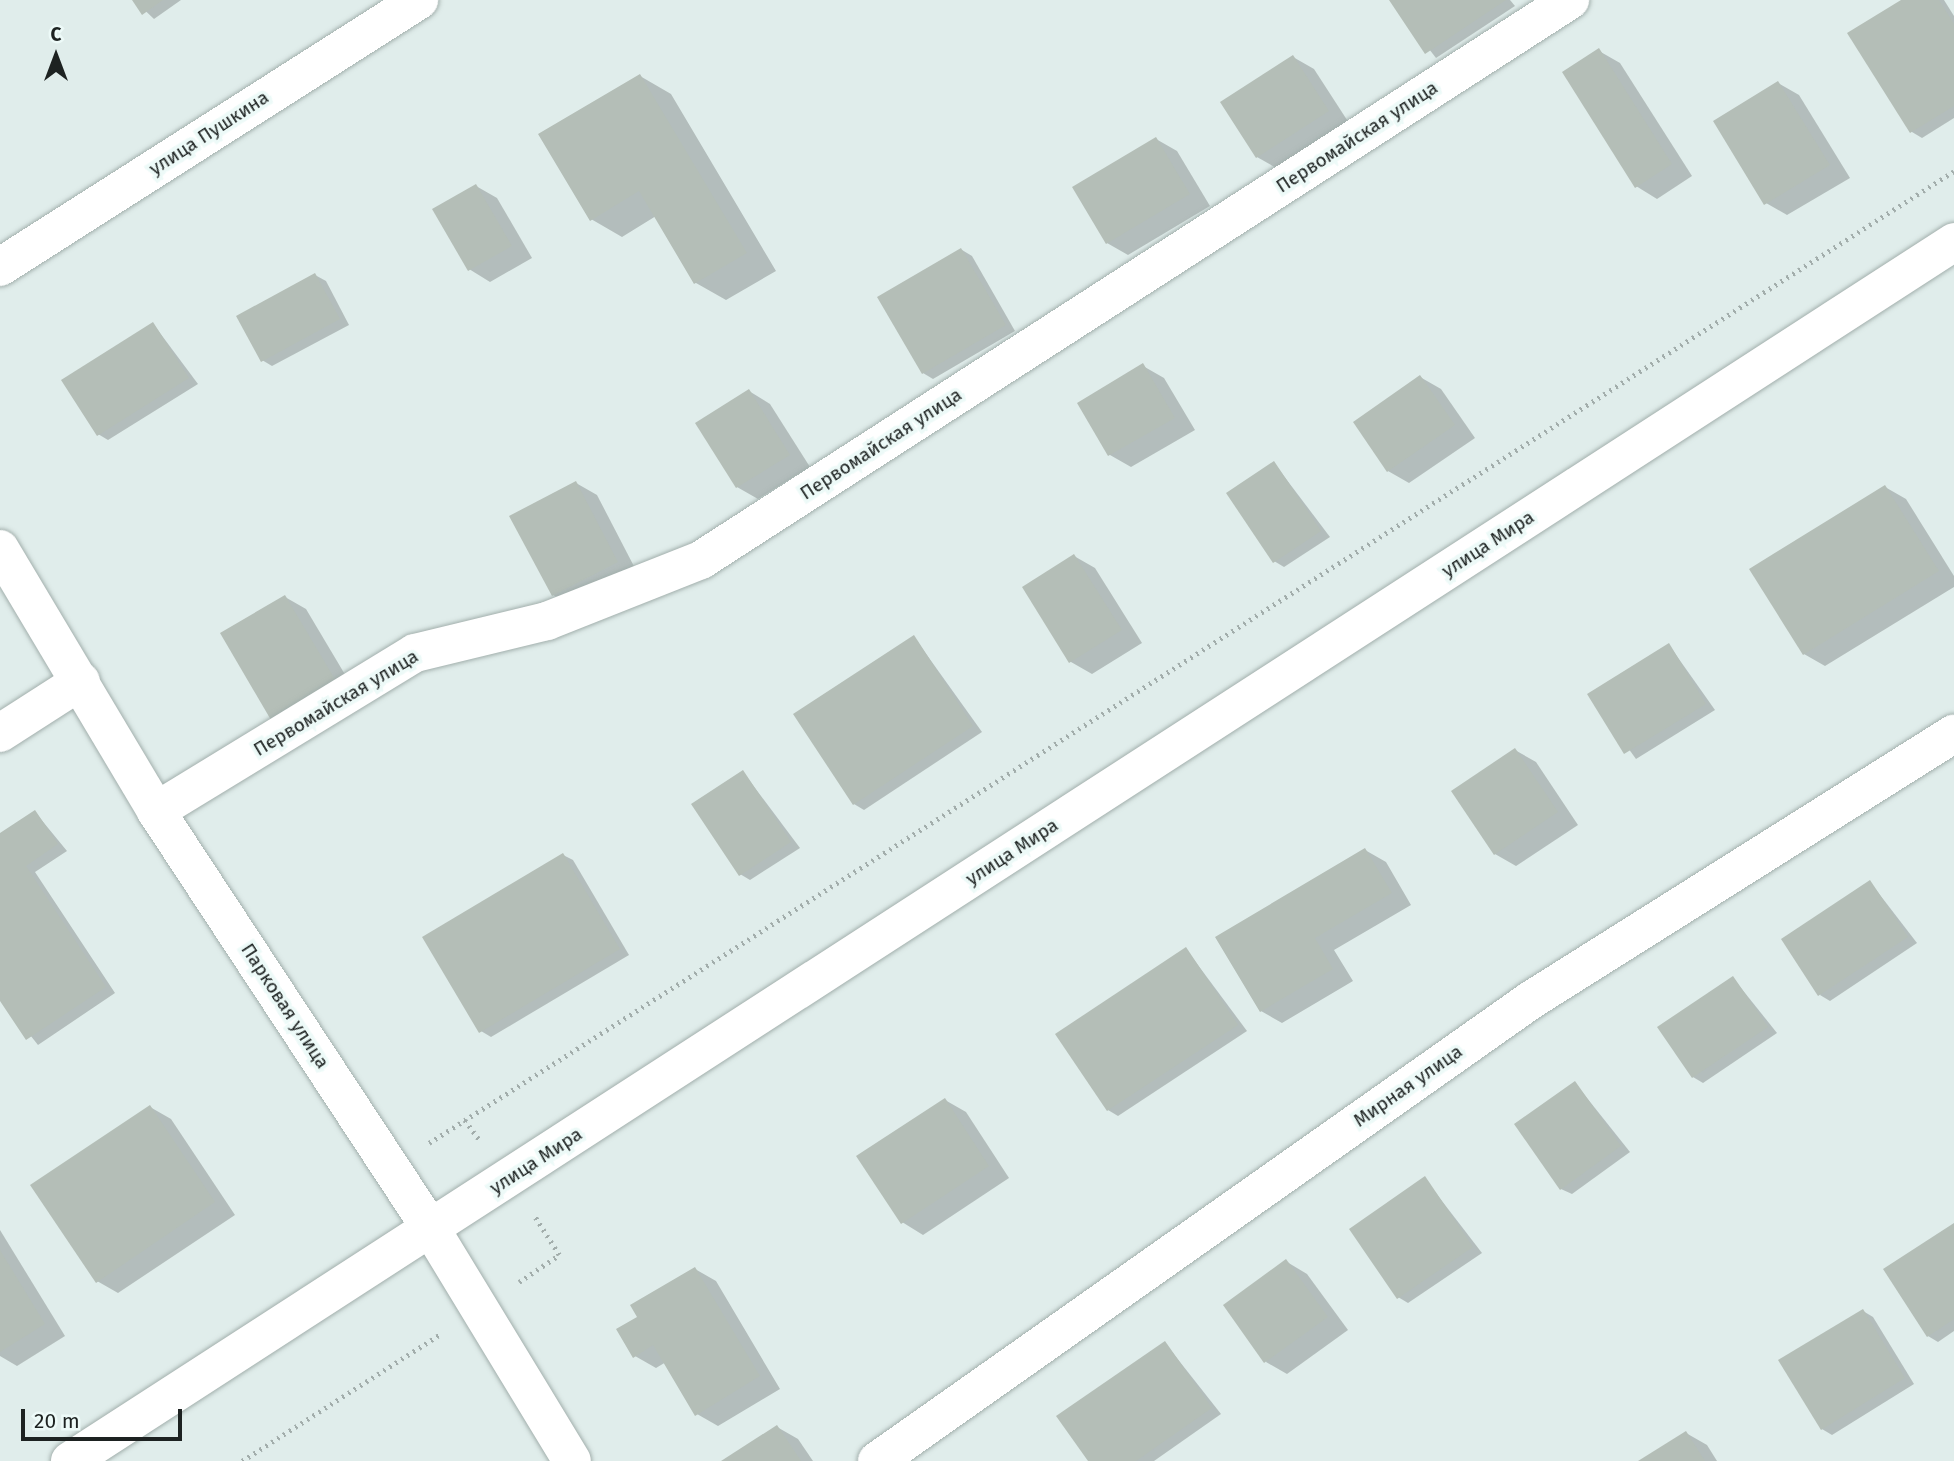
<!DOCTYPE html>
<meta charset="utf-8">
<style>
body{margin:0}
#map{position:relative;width:1954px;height:1461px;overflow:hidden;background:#e0edeb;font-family:"Fira Sans",sans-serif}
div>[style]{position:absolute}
.shadow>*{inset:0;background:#0003}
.building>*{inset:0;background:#b4beb7}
.path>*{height:4.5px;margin-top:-2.25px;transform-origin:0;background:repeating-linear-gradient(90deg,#a2adab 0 2px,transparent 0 7px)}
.roads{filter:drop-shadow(0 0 2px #a2afac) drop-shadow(0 0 2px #a2afac)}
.street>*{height:38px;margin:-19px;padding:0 19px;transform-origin:19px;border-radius:19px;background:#fff}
.secondary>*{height:38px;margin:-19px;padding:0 19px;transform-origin:19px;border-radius:19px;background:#fff}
span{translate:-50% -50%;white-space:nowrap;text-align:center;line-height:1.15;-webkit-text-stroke:7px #edfaf8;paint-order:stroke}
.street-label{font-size:19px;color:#1d2221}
.north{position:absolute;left:21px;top:21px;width:70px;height:70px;-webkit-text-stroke:5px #edfaf8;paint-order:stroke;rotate:0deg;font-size:19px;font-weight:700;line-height:28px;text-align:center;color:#1d2221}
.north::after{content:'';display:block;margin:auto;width:24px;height:32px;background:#1d2221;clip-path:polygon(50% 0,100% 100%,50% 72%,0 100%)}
.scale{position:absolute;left:21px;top:1409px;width:161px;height:32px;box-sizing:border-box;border:4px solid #1d2221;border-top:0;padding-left:9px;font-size:21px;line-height:24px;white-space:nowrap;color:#1d2221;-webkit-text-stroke:5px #edfaf8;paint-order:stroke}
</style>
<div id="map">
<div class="shadow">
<div style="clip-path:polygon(134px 0,181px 0,154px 19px)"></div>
<div style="clip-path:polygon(1391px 0,1510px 0,1515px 6px,1436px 58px)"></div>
<div style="clip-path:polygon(1905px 0,1944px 0,1954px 16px,1954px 118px,1922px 138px,1912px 132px)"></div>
<div style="clip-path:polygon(1599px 51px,1620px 63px,1692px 176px,1657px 199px,1636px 186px)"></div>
<div style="clip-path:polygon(1293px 57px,1314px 69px,1349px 123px,1278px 169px,1257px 157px)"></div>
<div style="clip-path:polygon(640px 76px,671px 94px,776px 271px,726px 300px,696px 283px,656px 216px,622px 237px,591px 219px)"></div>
<div style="clip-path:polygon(1778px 83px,1799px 95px,1850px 178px,1787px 215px,1766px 203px)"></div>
<div style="clip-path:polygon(1156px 139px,1177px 151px,1210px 206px,1128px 255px,1107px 243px)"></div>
<div style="clip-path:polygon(476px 186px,497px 198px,532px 258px,490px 282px,469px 269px)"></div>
<div style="clip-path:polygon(962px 250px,972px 256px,1015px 331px,933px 379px,923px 373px)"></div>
<div style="clip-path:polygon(315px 275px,326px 281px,349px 325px,272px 366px,262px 360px)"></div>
<div style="clip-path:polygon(154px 325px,198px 384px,108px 440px,98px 434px)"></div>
<div style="clip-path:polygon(1143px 366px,1164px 378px,1195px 430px,1131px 467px,1110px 455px,1079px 403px)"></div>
<div style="clip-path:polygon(1420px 377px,1441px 389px,1475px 438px,1409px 483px,1388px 471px)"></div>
<div style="clip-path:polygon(749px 391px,770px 404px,810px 467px,758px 499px,737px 487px,698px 424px)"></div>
<div style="clip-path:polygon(1274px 463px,1330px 537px,1284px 567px,1274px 561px)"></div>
<div style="clip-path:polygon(576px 483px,597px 495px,638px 574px,574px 607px,553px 595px)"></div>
<div style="clip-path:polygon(1885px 487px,1906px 499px,1954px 576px,1954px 587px,1825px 666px,1804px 654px)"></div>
<div style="clip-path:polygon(1074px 556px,1095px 568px,1142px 643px,1092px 674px,1071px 662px,1024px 587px)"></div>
<div style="clip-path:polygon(285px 597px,306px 609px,356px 693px,293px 730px)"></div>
<div style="clip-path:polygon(914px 637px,982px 732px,864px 810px,854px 804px)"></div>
<div style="clip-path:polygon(1669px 645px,1715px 710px,1636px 759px,1589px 694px)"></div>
<div style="clip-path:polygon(1515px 750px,1536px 762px,1578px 825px,1516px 866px,1495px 854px)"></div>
<div style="clip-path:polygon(743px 772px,800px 848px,750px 880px,740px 874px)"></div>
<div style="clip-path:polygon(35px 812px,67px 851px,35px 872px,115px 993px,38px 1045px,0 997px,0 835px)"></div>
<div style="clip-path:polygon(1365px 850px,1386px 862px,1411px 905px,1334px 950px,1353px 981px,1282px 1023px,1261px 1011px)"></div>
<div style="clip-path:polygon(563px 855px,573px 860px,629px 955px,491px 1037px,481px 1031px)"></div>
<div style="clip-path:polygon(1870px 882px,1917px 943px,1830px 1001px,1820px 995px)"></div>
<div style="clip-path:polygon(1186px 949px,1247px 1031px,1118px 1116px,1108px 1110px)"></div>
<div style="clip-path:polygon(1733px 978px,1777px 1033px,1703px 1083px,1693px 1077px)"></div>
<div style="clip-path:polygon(1575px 1083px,1630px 1152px,1572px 1194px,1561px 1189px)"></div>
<div style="clip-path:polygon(945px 1100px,966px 1112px,1009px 1178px,923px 1235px,902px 1222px)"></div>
<div style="clip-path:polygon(150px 1107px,171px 1119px,235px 1215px,118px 1293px,97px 1281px)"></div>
<div style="clip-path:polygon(1425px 1179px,1482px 1253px,1408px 1303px,1398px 1297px)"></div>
<div style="clip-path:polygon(1954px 1225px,1954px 1331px,1938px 1342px,1928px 1336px)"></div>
<div style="clip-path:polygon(0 1230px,65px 1336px,17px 1366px,0 1356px)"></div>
<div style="clip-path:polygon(1287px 1262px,1307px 1274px,1348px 1330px,1287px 1374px,1266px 1362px)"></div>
<div style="clip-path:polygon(695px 1269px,716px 1281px,780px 1389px,718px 1426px,697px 1414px,666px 1362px,656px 1368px,635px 1356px,639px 1318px)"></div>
<div style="clip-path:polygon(1863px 1311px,1873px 1317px,1914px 1384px,1832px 1435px,1822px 1429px)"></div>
<div style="clip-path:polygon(1165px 1343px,1221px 1414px,1154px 1461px,1090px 1461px)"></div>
<div style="clip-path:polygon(777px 1427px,798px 1439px,813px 1461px,725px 1461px)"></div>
<div style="clip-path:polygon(1686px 1433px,1707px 1445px,1717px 1461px,1641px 1461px)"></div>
</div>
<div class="building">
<div style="clip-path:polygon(132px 0,163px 0,142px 15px)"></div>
<div style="clip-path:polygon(1389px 0,1506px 0,1425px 54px)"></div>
<div style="clip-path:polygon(1901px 0,1939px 0,1954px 24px,1954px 106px,1910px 133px,1847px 33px)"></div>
<div style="clip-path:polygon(1599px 48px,1672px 164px,1635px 188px,1562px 72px)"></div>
<div style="clip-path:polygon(1293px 55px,1329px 111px,1256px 158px,1220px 102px)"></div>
<div style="clip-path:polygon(640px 74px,747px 253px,694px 284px,639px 191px,590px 221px,538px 134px)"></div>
<div style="clip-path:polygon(1778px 81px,1830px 165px,1764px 205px,1713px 121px)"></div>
<div style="clip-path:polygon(1156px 137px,1190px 194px,1106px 244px,1072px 187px)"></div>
<div style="clip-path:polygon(476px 184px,512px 246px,468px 271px,432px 209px)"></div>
<div style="clip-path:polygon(961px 248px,1006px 325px,922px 374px,877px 297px)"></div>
<div style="clip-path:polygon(315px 273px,340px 319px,261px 362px,236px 316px)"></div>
<div style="clip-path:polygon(153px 322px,189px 378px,97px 436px,61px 380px)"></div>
<div style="clip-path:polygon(1143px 363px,1175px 418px,1108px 456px,1077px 403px)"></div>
<div style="clip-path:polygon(1420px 375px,1455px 425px,1387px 472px,1353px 422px)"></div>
<div style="clip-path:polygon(749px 389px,790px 455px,736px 488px,695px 423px)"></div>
<div style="clip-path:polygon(1274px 461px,1321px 531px,1273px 563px,1226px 493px)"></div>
<div style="clip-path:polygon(576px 481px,618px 562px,552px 596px,509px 516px)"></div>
<div style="clip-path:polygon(1885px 485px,1939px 571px,1803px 655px,1749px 569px)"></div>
<div style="clip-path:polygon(1074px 554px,1122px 630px,1069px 663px,1022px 587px)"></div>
<div style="clip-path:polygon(285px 595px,336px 681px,271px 720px,220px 633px)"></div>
<div style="clip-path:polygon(914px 635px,973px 726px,853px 805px,793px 714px)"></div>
<div style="clip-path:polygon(1669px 643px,1706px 704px,1624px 754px,1587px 694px)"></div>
<div style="clip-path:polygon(1515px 748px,1558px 812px,1494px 855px,1451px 791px)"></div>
<div style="clip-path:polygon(743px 770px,791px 842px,739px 876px,691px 804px)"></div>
<div style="clip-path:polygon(35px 810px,58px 844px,26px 866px,106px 987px,26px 1040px,0 1001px,0 833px)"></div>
<div style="clip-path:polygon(1365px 848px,1392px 893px,1315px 938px,1333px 969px,1260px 1012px,1215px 937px)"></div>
<div style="clip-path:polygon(563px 853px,620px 949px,479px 1033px,422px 937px)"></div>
<div style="clip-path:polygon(1870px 880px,1908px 937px,1818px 996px,1781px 939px)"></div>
<div style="clip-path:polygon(1186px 947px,1238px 1025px,1107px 1111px,1055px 1034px)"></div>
<div style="clip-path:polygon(1733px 976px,1768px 1027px,1692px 1078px,1657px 1027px)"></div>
<div style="clip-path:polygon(1575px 1081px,1621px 1146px,1560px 1190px,1514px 1124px)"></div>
<div style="clip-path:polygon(945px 1098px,989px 1166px,901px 1224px,856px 1156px)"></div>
<div style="clip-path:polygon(150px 1105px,215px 1202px,96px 1283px,30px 1185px)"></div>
<div style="clip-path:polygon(1425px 1176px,1473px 1247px,1397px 1299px,1349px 1229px)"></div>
<div style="clip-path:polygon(1954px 1223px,1954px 1319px,1927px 1337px,1883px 1269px)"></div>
<div style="clip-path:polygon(0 1250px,45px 1324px,0 1352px)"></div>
<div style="clip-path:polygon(1286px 1259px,1328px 1317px,1264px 1363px,1223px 1305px)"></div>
<div style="clip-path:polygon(695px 1267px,760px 1376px,695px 1416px,653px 1345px,633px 1358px,616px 1329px,637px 1317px,630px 1305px)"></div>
<div style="clip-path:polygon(1863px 1309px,1905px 1378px,1821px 1430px,1778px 1360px)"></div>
<div style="clip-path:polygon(1165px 1341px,1212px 1408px,1136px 1461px,1088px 1461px,1056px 1416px)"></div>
<div style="clip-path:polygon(777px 1425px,801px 1461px,721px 1461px)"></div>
<div style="clip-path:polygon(1686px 1431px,1705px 1461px,1638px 1461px)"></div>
</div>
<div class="path">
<div style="left:465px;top:1120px;width:24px;rotate:54deg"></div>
<div style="left:429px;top:1143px;width:1808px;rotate:-32.51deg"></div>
<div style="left:519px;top:1282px;width:48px;rotate:-34deg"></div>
<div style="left:559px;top:1255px;width:45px;rotate:-122.3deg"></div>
<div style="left:242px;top:1461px;width:234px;rotate:-32.6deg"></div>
</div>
<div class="roads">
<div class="street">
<div style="left:0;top:733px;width:96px;rotate:-32.7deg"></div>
<div style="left:156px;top:811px;width:303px;rotate:-31.4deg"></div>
<div style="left:415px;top:653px;width:136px;rotate:-13.6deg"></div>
<div style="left:547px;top:621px;width:166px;rotate:-21.6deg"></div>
<div style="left:701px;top:560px;width:1034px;rotate:-32.8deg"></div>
<div style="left:877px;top:1461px;width:800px;rotate:-35.18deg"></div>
<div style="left:1531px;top:1000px;width:500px;rotate:-32.2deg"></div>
</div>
<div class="secondary">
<div style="left:0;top:267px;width:497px;rotate:-32.5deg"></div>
<div style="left:0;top:549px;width:305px;rotate:59.2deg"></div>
<div style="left:156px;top:811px;width:500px;rotate:56.66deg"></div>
<div style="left:431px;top:1229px;width:271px;rotate:58.7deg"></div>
<div style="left:70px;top:1461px;width:2244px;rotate:-32.9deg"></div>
</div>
</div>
<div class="street-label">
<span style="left:209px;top:133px;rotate:-33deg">улица Пушкина</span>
<span style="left:1357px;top:137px;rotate:-33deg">Первомайская улица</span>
<span style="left:881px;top:444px;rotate:-33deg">Первомайская улица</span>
<span style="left:1488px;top:544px;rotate:-33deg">улица Мира</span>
<span style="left:336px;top:703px;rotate:-31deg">Первомайская улица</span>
<span style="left:1012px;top:852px;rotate:-33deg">улица Мира</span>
<span style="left:285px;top:1006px;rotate:57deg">Парковая улица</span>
<span style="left:1408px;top:1086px;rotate:-35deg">Мирная улица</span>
<span style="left:536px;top:1161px;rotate:-33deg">улица Мира</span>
</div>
<div class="north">С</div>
<div class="scale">20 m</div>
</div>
